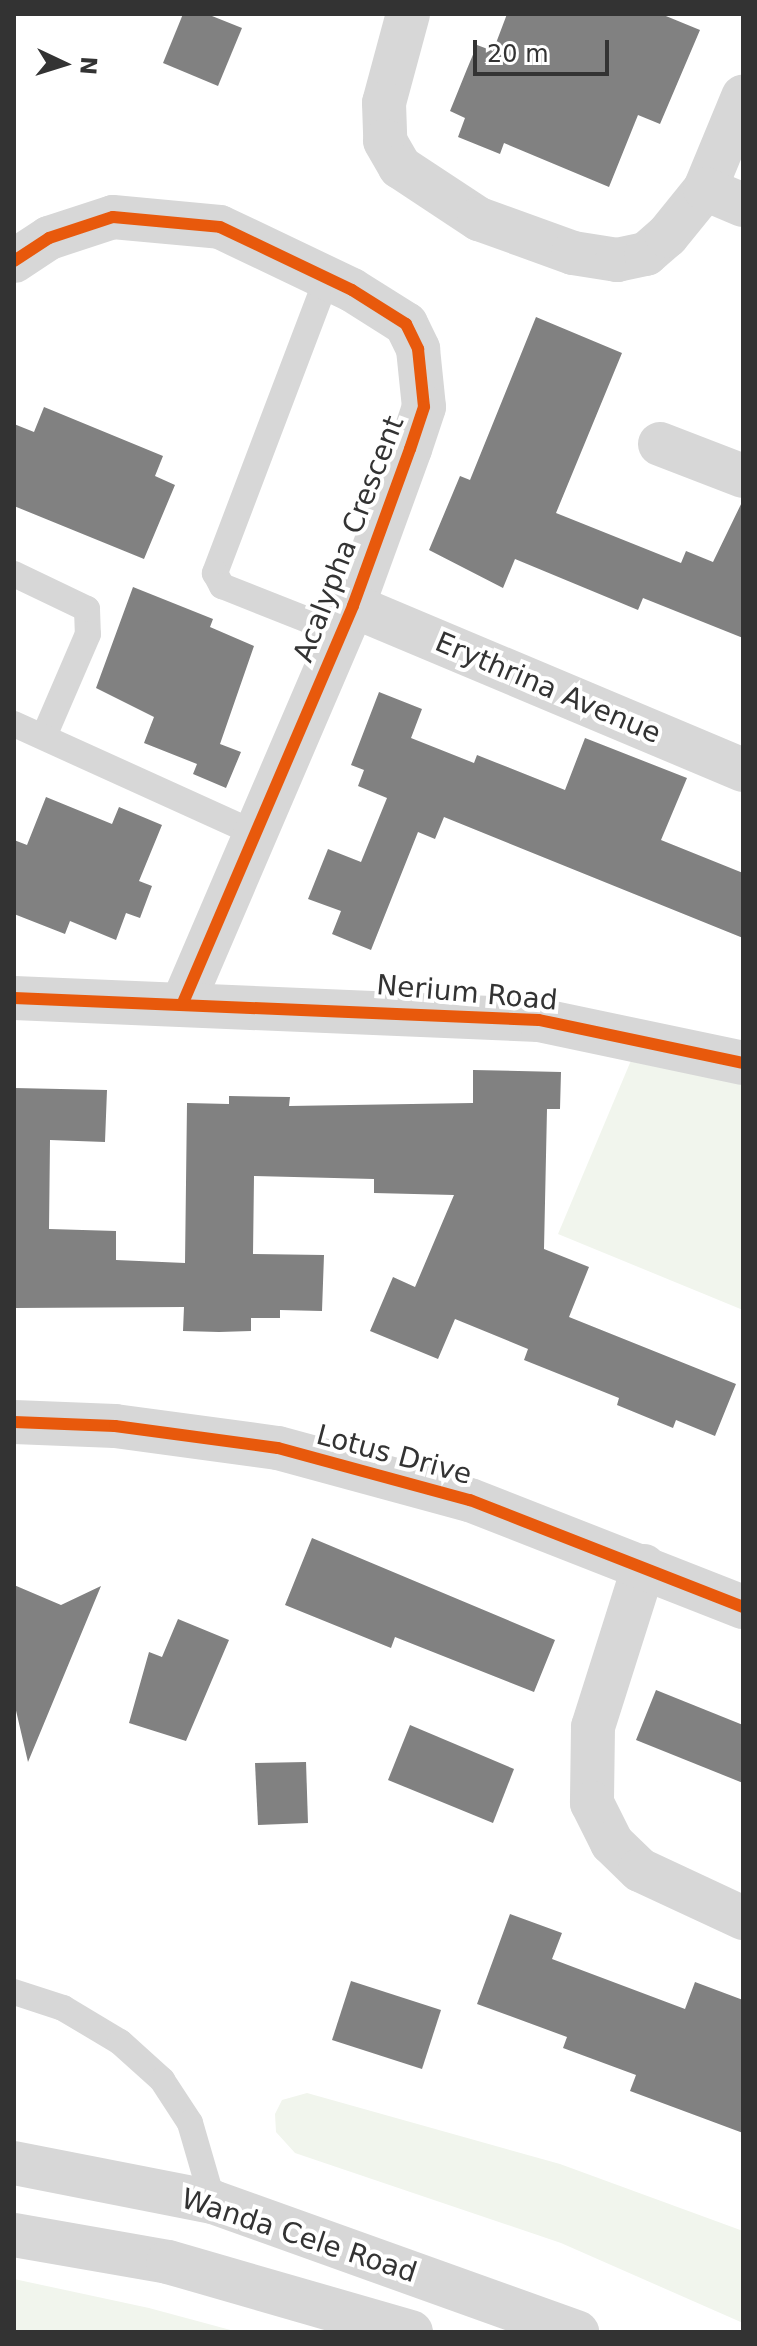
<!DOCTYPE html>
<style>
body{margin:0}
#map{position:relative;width:757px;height:2346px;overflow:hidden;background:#fff;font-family:"DejaVu Sans",sans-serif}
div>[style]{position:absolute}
.green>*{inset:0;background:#f1f5ed}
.building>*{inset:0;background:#818181}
.service>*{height:26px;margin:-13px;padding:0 13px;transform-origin:13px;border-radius:13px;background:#d7d7d7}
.minor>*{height:44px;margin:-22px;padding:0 22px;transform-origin:22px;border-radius:22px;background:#d7d7d7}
.tertiary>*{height:44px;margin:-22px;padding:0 22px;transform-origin:22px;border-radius:22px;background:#d7d7d7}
.cycleway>*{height:12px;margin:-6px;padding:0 6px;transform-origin:6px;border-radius:6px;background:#e8590c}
span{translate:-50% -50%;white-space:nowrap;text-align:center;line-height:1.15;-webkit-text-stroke:8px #fff;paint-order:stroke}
.street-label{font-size:28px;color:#333}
.frame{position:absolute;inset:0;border:16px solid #333;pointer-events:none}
.north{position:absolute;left:24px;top:24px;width:80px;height:80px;-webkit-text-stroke:6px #fff;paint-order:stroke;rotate:94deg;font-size:22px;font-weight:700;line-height:32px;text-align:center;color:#333}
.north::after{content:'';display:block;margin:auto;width:28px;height:36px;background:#333;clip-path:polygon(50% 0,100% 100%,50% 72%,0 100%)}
.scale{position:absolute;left:473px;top:40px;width:136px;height:36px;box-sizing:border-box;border:4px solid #333;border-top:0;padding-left:10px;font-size:24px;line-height:28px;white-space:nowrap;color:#333;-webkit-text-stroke:6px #fff;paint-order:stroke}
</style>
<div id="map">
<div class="green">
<div style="clip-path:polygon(635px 1051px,743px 1081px,743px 1310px,558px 1234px)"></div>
<div style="clip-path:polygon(307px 2093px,560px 2164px,743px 2231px,743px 2323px,561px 2243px,295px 2153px,276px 2132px,275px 2114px,282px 2100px)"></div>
<div style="clip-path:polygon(14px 2279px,149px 2308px,238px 2332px,14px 2332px)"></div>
</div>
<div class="building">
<div style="clip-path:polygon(183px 14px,207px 14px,242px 28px,218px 86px,163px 63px)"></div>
<div style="clip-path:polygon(507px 14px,661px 14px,700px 30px,660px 124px,638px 115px,609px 187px,504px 143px,500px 154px,458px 137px,465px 118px,450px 111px,467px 69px,477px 45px,493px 51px)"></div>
<div style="clip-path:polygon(536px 317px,622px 353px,556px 513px,681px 563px,686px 551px,713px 562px,743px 500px,743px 638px,643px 598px,638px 610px,515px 559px,503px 588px,429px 550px,460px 476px,470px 480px)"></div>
<div style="clip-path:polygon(44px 407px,163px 456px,155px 476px,175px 485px,144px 559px,14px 506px,14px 424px,34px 432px)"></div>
<div style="clip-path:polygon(133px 587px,213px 619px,210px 627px,254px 646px,220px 744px,241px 752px,226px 788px,193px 774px,197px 764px,144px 743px,154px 717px,96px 688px)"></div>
<div style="clip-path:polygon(379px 692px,422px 709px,411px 738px,474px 763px,477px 755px,565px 790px,585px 738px,687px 778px,661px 840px,743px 873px,743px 938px,444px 817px,435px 839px,418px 832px,371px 950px,332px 934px,341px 911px,308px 899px,328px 849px,361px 862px,387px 798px,358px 786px,364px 770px,351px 765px)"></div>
<div style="clip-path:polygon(46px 797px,112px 824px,119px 807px,162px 825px,139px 881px,152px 886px,140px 918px,126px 913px,116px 940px,70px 921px,65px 934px,14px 914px,14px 840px,27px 845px)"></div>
<div style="clip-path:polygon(473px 1070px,561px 1072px,560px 1109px,547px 1109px,544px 1249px,589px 1267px,569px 1317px,736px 1384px,715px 1436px,676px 1420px,673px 1428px,617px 1405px,619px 1398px,524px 1360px,528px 1349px,455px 1319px,438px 1359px,370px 1331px,393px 1277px,415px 1287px,454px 1195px,374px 1193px,374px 1179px,254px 1176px,253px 1254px,324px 1255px,322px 1311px,280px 1310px,280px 1318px,251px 1318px,251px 1331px,219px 1332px,183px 1331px,184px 1307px,14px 1308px,14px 1088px,107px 1090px,105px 1142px,50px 1140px,49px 1229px,116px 1231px,116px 1260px,185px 1263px,187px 1103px,229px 1104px,229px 1096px,290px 1097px,289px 1106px,473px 1103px)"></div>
<div style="clip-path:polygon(312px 1538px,555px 1640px,534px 1692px,395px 1637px,391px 1648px,285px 1605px)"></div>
<div style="clip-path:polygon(14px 1585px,61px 1605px,101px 1586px,28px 1762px,14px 1702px)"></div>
<div style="clip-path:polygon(178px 1619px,229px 1640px,186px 1741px,129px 1723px,149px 1652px,162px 1657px)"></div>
<div style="clip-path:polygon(656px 1690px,743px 1725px,743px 1783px,636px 1740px)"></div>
<div style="clip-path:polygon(410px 1725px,514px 1769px,493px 1823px,388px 1780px)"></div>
<div style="clip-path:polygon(306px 1762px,308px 1823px,258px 1825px,255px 1763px)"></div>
<div style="clip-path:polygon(510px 1914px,562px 1933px,552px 1959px,685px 2009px,695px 1982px,743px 2000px,743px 2133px,630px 2091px,636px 2075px,563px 2048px,567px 2037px,477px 2004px)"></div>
<div style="clip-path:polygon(351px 1981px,441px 2010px,422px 2069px,332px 2040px)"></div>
</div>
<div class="service">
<div style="left:327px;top:278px;width:316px;rotate:110.8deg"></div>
<div style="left:215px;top:573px;width:15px;rotate:62deg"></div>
<div style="left:222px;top:586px;width:128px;rotate:21.6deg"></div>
<div style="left:14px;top:574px;width:81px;rotate:25.6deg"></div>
<div style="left:87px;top:609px;width:25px;rotate:88deg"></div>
<div style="left:88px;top:634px;width:111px;rotate:113.3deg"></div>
<div style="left:14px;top:724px;width:266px;rotate:24.4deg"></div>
<div style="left:14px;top:1992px;width:52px;rotate:18.1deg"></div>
<div style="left:63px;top:2008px;width:66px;rotate:30.8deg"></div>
<div style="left:120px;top:2042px;width:57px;rotate:42.1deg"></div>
<div style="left:162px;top:2080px;width:51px;rotate:56.9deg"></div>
<div style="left:190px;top:2123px;width:82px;rotate:73.8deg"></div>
</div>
<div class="minor">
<div style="left:408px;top:14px;width:92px;rotate:105.1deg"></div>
<div style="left:384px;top:103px;width:38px;rotate:88deg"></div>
<div style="left:385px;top:141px;width:30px;rotate:60deg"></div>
<div style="left:400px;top:167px;width:95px;rotate:33.4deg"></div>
<div style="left:479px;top:219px;width:100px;rotate:19.9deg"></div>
<div style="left:573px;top:253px;width:45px;rotate:9deg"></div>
<div style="left:617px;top:260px;width:30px;rotate:-12deg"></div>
<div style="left:646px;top:254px;width:28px;rotate:-41deg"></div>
<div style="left:667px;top:236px;width:60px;rotate:-51deg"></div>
<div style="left:705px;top:189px;width:100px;rotate:-67.6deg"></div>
<div style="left:705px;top:189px;width:41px;rotate:22.8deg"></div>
<div style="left:14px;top:261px;width:42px;rotate:-33.3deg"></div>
<div style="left:49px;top:238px;width:67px;rotate:-18.2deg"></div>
<div style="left:113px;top:217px;width:107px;rotate:5.3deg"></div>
<div style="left:220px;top:227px;width:146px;rotate:25.5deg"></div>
<div style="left:352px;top:290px;width:64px;rotate:32.2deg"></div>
<div style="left:406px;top:324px;width:28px;rotate:64deg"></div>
<div style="left:418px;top:349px;width:58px;rotate:84.1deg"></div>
<div style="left:424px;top:407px;width:44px;rotate:108.4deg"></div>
<div style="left:410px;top:449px;width:167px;rotate:110deg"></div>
<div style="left:353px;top:606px;width:432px;rotate:113.2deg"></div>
<div style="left:660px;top:444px;width:89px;rotate:21.1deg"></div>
<div style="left:353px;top:606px;width:423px;rotate:22.8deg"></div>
<div style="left:14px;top:998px;width:525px;rotate:2.4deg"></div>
<div style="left:539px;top:1020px;width:208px;rotate:11.9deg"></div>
<div style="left:644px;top:1566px;width:169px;rotate:107.6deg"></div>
<div style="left:593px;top:1727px;width:76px;rotate:90.8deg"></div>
<div style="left:592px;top:1803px;width:45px;rotate:63.4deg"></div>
<div style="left:612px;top:1843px;width:39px;rotate:44deg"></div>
<div style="left:640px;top:1870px;width:114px;rotate:25deg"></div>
</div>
<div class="tertiary">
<div style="left:14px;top:1422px;width:101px;rotate:2.3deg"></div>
<div style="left:115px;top:1426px;width:164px;rotate:7.7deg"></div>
<div style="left:278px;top:1448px;width:199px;rotate:15.2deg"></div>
<div style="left:470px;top:1500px;width:293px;rotate:21.4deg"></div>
<div style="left:14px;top:2163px;width:203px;rotate:11.1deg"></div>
<div style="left:213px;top:2202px;width:387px;rotate:19.7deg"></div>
<div style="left:14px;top:2235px;width:156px;rotate:9.9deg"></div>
<div style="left:168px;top:2262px;width:253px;rotate:16.1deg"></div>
</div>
<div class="cycleway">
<div style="left:14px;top:261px;width:42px;rotate:-33.3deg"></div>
<div style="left:49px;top:238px;width:67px;rotate:-18.2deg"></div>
<div style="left:113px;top:217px;width:107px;rotate:5.3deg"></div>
<div style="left:220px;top:227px;width:146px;rotate:25.5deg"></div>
<div style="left:352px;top:290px;width:64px;rotate:32.2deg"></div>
<div style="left:406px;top:324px;width:28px;rotate:64deg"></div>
<div style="left:418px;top:349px;width:58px;rotate:84.1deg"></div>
<div style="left:424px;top:407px;width:44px;rotate:108.4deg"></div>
<div style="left:410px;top:449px;width:167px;rotate:110deg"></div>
<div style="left:353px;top:606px;width:432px;rotate:113.2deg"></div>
<div style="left:14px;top:998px;width:525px;rotate:2.4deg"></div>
<div style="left:539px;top:1020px;width:208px;rotate:11.9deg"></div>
<div style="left:14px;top:1422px;width:101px;rotate:2.3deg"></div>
<div style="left:115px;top:1426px;width:164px;rotate:7.7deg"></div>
<div style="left:278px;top:1448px;width:199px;rotate:15.2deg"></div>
<div style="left:470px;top:1500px;width:293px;rotate:21.4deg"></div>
</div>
<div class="street-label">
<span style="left:349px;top:539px;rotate:-69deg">Acalypha Crescent</span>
<span style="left:548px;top:688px;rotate:23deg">Erythrina Avenue</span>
<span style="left:467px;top:993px;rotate:5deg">Nerium Road</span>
<span style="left:394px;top:1455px;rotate:15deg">Lotus Drive</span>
<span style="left:299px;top:2236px;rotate:18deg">Wanda Cele Road</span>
</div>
<div class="frame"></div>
<div class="north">N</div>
<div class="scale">20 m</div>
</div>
